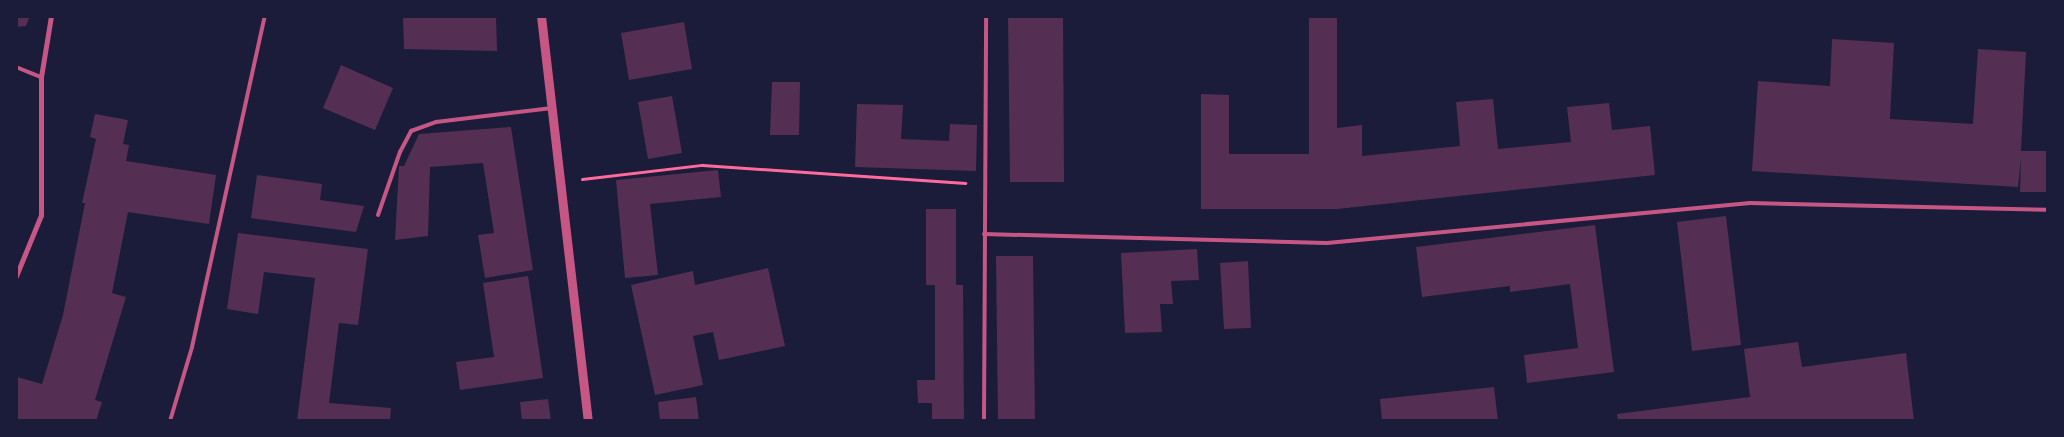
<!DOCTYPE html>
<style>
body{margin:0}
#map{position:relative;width:2064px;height:437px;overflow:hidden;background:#1b1b3a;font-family:"DM Sans",sans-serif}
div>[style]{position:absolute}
.building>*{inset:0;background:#542f53}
.path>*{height:3px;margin:-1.5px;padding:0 1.5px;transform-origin:1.5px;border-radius:1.5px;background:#ff6b9d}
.service>*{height:4px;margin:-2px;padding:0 2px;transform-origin:2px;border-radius:2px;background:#c65784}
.minor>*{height:5px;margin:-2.5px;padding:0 2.5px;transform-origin:2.5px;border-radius:2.5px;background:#c65784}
.tertiary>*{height:9px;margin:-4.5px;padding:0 4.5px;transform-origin:4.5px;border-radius:4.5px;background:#c65784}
span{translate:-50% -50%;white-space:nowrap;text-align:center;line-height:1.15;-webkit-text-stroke:4.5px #1b1b3a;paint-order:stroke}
.frame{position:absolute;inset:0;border:18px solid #1b1b3a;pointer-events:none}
</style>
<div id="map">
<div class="building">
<div style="clip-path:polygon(16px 16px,30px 16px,26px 26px,16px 27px)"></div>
<div style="clip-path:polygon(403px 16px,496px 16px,497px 51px,404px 49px)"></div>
<div style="clip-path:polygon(1008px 16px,1063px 16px,1064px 182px,1010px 182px)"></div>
<div style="clip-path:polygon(1309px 16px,1337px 16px,1337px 128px,1362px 125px,1362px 156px,1460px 146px,1456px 102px,1493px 99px,1498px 149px,1571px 142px,1567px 107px,1609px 103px,1612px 130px,1650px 126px,1655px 175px,1337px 209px,1201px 209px,1201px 94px,1229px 95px,1229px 154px,1309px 154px)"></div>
<div style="clip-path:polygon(684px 22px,692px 69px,629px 80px,621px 33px)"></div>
<div style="clip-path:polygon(1832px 39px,1894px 43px,1890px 119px,1973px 124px,1978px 49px,2026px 52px,2021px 151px,2048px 151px,2048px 192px,2020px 192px,2021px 158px,2018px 187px,1752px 171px,1758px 81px,1830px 86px)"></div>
<div style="clip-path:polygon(341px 65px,393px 88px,375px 130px,323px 108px)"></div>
<div style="clip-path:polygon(772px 82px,800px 82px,799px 135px,770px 135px)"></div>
<div style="clip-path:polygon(672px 96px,682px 153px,648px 159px,638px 102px)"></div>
<div style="clip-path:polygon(857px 104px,903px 105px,901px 139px,949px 141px,950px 124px,977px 125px,976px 171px,855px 167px)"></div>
<div style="clip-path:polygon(95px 114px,128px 120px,123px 144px,129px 145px,126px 161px,216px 175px,209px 224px,128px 212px,112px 293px,126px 297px,95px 400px,102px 402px,96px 421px,16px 421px,17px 377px,42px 384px,63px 315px,85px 203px,82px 203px,96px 139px,90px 137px)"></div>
<div style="clip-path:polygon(511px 127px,533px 270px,485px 278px,478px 235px,494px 233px,483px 163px,430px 167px,428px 236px,395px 240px,399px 166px,404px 166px,419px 134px)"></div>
<div style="clip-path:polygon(718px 170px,721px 197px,650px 204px,658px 275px,625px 278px,616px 180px)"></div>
<div style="clip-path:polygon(257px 175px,322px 184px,320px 200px,364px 206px,356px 232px,251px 218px)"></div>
<div style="clip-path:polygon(926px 209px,956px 209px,956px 285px,963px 285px,964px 421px,932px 421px,932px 403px,918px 403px,917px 380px,935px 380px,935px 285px,926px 285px)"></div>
<div style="clip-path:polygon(1726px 216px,1741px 345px,1692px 351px,1677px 222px)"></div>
<div style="clip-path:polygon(1595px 225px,1614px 372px,1527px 383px,1524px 355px,1578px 348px,1570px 284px,1510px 292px,1510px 286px,1422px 297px,1416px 247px)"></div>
<div style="clip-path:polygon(238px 233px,368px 249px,358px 325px,339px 323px,329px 403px,391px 408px,390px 421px,297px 421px,315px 278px,264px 272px,258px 314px,227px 309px)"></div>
<div style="clip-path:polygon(1197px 249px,1199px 280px,1171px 281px,1173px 304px,1160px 304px,1162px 332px,1125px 333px,1121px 253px)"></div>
<div style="clip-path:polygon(996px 256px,1033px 256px,1035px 421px,998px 421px)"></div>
<div style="clip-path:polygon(1248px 261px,1251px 328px,1224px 329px,1220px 263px)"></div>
<div style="clip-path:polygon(768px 268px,785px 346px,719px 360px,713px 332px,693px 336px,703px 385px,655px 395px,631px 285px,693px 271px,695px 285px)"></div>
<div style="clip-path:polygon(528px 276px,543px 378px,460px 390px,456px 362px,494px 357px,483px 283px)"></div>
<div style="clip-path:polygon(1798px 342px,1802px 367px,1906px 353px,1914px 421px,1618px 421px,1617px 414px,1750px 397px,1744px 349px)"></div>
<div style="clip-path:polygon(1494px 387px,1498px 421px,1382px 421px,1380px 399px)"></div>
<div style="clip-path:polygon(696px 397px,699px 421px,660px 421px,658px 402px)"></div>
<div style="clip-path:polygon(548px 399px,551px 421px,522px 421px,520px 402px)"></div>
</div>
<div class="path">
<div style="left:582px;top:179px;width:121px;rotate:-6.7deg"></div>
<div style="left:702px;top:165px;width:264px;rotate:3.9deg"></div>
</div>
<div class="service">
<div style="left:16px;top:67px;width:27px;rotate:22deg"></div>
<div style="left:378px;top:215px;width:67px;rotate:-70.8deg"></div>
<div style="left:400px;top:152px;width:24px;rotate:-62deg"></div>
<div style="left:411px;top:131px;width:27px;rotate:-20deg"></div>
<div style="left:436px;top:122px;width:117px;rotate:-6.9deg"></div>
<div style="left:984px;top:234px;width:343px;rotate:1.5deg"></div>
<div style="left:1327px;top:243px;width:425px;rotate:-5.4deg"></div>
<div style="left:1750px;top:203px;width:298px;rotate:1.3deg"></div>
<div style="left:170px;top:421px;width:77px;rotate:-73.4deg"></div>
<div style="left:192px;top:347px;width:339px;rotate:-77.6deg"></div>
<div style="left:984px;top:421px;width:405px;rotate:-89.7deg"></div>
</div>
<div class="minor">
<div style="left:16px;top:276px;width:66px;rotate:-67.7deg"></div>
<div style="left:41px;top:215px;width:138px;rotate:-90deg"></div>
<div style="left:41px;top:77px;width:62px;rotate:-80.7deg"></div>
</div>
<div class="tertiary">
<div style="left:541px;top:16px;width:408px;rotate:83.4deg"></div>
</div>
<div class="frame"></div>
</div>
